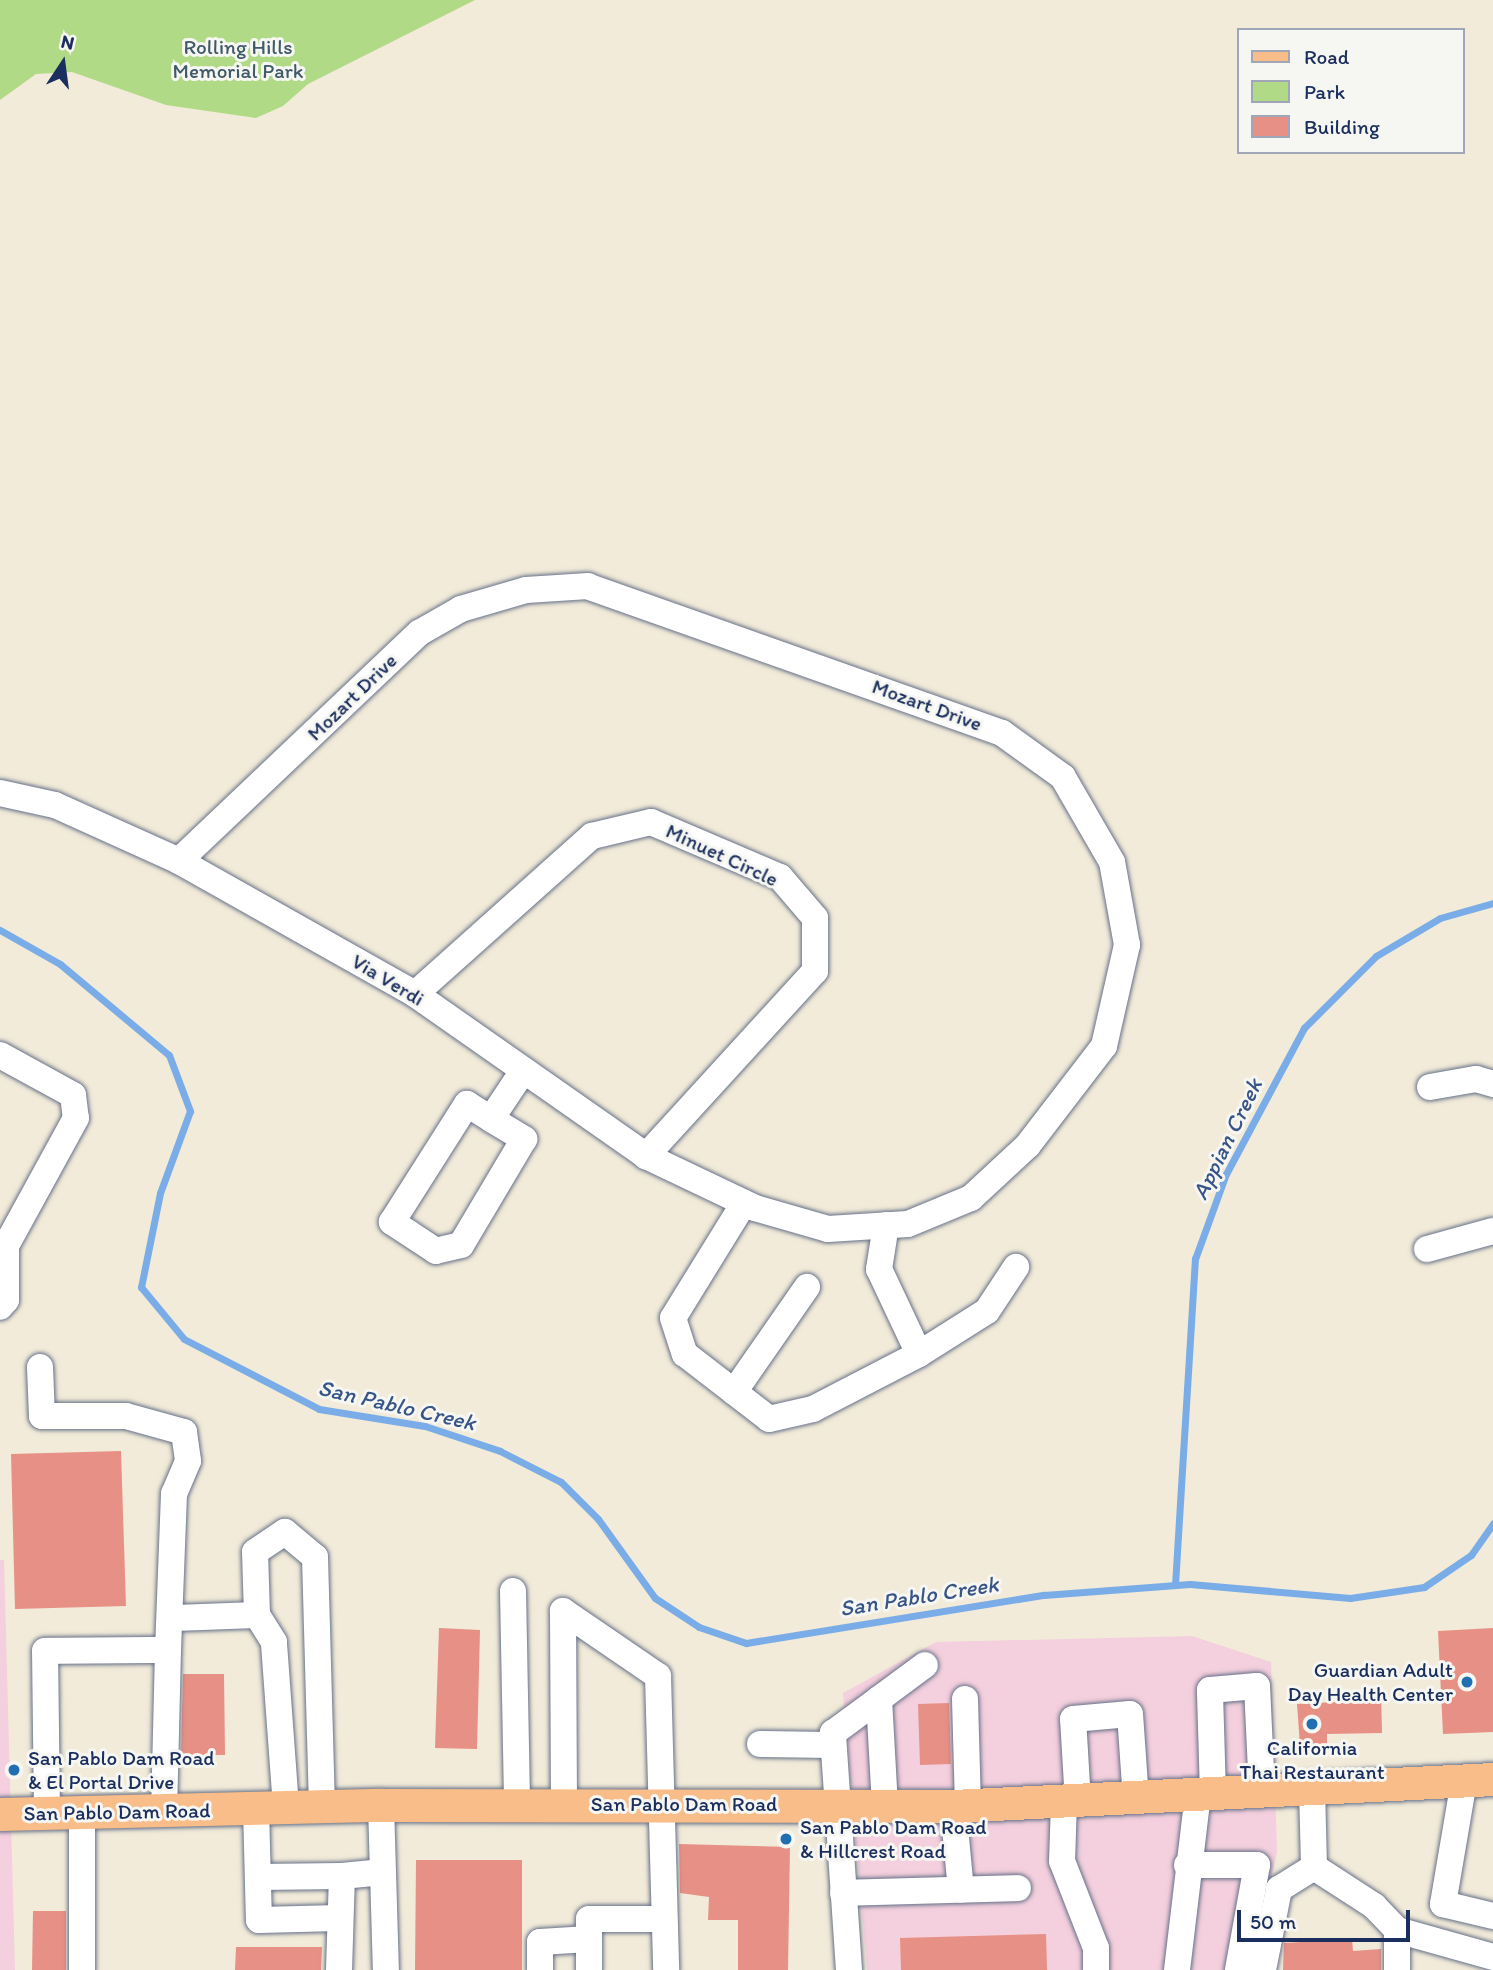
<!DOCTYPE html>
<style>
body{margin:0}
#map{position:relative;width:1493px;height:1970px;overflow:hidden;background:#f2ebd9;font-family:Itim,sans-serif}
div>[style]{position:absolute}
.built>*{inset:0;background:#f4cfdd}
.green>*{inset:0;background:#b0da86}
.stream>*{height:7px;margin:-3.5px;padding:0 3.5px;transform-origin:3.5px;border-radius:3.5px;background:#7aade7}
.building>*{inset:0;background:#e79085}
.roads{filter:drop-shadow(0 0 2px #667189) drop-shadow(0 0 2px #667189)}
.minor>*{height:26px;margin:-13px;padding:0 13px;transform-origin:13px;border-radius:13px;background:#fff}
.major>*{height:33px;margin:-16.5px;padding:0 16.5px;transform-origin:16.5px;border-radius:16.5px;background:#f8bd89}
.dots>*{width:19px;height:19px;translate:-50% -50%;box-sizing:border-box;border:4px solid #f6f6f2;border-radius:50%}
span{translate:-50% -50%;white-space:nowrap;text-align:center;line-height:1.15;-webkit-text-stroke:6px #f6f6f2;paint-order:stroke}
.park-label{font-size:21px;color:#405a68}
.street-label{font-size:21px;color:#1b2f5e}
.poi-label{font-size:21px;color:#1b2f5e}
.right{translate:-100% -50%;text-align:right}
.left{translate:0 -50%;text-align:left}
.water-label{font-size:23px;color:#385587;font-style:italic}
.legend{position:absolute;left:1237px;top:28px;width:228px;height:126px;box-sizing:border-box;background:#f6f6f2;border:2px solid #9ea6b7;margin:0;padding:9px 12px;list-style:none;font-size:21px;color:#1b2f5e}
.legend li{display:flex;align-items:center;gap:14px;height:35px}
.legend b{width:35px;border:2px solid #9ea6b7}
.north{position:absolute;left:28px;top:28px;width:70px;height:70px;-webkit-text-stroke:5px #f6f6f2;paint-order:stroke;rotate:13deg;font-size:19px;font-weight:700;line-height:28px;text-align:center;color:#1b2f5e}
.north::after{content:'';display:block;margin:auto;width:24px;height:32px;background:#1b2f5e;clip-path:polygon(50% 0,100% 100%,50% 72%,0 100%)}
.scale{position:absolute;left:1237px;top:1910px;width:173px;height:32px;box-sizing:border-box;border:4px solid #1b2f5e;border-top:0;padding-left:9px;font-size:21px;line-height:24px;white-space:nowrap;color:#1b2f5e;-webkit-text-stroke:5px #f6f6f2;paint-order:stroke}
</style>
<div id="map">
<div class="built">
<div style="clip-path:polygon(0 1560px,4px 1560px,15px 1970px,0 1970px)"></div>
<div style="clip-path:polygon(1192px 1636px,1271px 1662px,1277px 1852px,1251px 1970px,867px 1970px,843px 1693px,936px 1642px)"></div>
</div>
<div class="green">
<div style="clip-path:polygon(0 0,475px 0,308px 84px,283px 106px,256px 118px,166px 105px,72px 72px,36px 74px,0 100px)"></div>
</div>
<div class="stream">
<div style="left:0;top:930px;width:69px;rotate:29.5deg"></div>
<div style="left:60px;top:964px;width:142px;rotate:39.9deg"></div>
<div style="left:169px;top:1055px;width:60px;rotate:69.4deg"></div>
<div style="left:190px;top:1111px;width:87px;rotate:110.1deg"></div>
<div style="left:160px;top:1193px;width:96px;rotate:101.4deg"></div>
<div style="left:141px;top:1287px;width:67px;rotate:50.4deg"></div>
<div style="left:184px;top:1339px;width:152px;rotate:27.4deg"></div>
<div style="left:319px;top:1409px;width:107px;rotate:9.1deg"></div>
<div style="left:425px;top:1426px;width:79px;rotate:18.4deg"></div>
<div style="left:500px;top:1451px;width:68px;rotate:26.9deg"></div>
<div style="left:561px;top:1482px;width:52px;rotate:45deg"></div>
<div style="left:598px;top:1519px;width:97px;rotate:54.2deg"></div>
<div style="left:655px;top:1598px;width:53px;rotate:33.4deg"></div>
<div style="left:699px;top:1627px;width:50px;rotate:18.8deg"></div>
<div style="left:746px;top:1643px;width:302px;rotate:-9.2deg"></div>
<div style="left:1044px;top:1595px;width:146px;rotate:-4.3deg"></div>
<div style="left:1190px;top:1584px;width:161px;rotate:5deg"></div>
<div style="left:1350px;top:1598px;width:75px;rotate:-8.5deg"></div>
<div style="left:1424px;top:1587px;width:57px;rotate:-34.2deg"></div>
<div style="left:1471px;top:1555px;width:39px;rotate:-55deg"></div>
<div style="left:1175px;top:1585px;width:327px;rotate:-86.5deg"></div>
<div style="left:1195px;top:1259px;width:90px;rotate:-70deg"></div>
<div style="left:1226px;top:1174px;width:166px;rotate:-61.9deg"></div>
<div style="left:1304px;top:1028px;width:102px;rotate:-45deg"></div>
<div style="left:1376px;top:956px;width:74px;rotate:-30.7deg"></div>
<div style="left:1440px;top:918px;width:55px;rotate:-15.8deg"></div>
</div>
<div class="building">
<div style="clip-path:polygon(121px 1451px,126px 1606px,15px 1609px,11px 1454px)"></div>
<div style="clip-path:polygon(439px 1628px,480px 1630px,477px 1749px,435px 1748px)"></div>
<div style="clip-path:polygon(1493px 1628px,1493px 1732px,1443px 1734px,1438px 1631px)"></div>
<div style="clip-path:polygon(183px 1674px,224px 1674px,225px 1755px,181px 1755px)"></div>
<div style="clip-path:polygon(1381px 1692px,1382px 1733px,1327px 1734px,1327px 1744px,1300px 1746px,1297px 1704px,1355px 1701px,1354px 1694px)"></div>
<div style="clip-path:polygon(949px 1703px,951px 1764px,920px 1765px,918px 1704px)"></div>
<div style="clip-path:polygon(679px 1844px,790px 1847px,788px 1970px,738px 1970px,738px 1920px,708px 1920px,709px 1897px,680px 1893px)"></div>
<div style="clip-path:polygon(416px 1860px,522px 1860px,522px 1970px,415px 1970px)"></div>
<div style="clip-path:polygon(33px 1911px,66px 1911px,66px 1970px,32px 1970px)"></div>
<div style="clip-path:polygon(1046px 1934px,1047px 1970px,901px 1970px,900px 1938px)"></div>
<div style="clip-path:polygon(1352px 1939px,1353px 1951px,1381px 1949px,1381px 1970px,1283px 1970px,1284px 1943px)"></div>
<div style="clip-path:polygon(236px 1947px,322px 1947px,321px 1970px,235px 1970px)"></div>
</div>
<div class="roads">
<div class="minor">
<div style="left:0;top:793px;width:56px;rotate:12.3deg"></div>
<div style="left:55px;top:805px;width:136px;rotate:24.3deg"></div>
<div style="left:179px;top:861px;width:271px;rotate:29.4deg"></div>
<div style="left:415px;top:994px;width:282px;rotate:35deg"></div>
<div style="left:646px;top:1156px;width:121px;rotate:25.5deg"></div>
<div style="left:755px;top:1208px;width:76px;rotate:16deg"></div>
<div style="left:828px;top:1229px;width:80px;rotate:-3.6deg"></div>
<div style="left:908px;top:1224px;width:68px;rotate:-22.4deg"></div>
<div style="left:971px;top:1198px;width:78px;rotate:-42.9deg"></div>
<div style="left:1028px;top:1145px;width:125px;rotate:-52.5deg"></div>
<div style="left:1104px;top:1046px;width:104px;rotate:-77.2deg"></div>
<div style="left:1127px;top:945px;width:84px;rotate:-100.2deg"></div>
<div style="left:1112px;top:862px;width:98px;rotate:-120deg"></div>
<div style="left:1063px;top:777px;width:75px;rotate:-144.2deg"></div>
<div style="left:1002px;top:733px;width:439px;rotate:-160.5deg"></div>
<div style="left:588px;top:586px;width:62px;rotate:176.3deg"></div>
<div style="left:526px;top:590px;width:68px;rotate:163.7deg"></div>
<div style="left:461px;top:609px;width:48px;rotate:150.3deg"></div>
<div style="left:419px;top:633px;width:331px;rotate:136.5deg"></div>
<div style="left:415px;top:994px;width:237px;rotate:-41.8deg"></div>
<div style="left:592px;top:836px;width:61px;rotate:-13.3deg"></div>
<div style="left:651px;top:822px;width:140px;rotate:23.1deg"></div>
<div style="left:780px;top:877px;width:54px;rotate:49.5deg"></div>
<div style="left:815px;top:918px;width:53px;rotate:90deg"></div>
<div style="left:815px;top:971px;width:251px;rotate:132.4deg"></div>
<div style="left:0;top:1055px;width:83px;rotate:28.7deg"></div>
<div style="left:73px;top:1095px;width:23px;rotate:83deg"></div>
<div style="left:76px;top:1118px;width:146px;rotate:118.7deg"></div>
<div style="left:1430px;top:1087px;width:47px;rotate:-9.9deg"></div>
<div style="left:1476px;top:1079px;width:18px;rotate:16deg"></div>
<div style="left:491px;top:1119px;width:39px;rotate:31deg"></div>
<div style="left:524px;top:1139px;width:123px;rotate:120.7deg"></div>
<div style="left:461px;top:1245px;width:26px;rotate:167deg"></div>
<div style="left:436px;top:1251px;width:53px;rotate:-146.6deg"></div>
<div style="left:392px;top:1222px;width:140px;rotate:-57.6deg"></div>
<div style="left:467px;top:1104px;width:28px;rotate:32deg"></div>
<div style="left:491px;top:1119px;width:58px;rotate:-56.3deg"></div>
<div style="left:744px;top:1203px;width:135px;rotate:121.7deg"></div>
<div style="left:673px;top:1318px;width:38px;rotate:72deg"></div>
<div style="left:685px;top:1354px;width:106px;rotate:37.7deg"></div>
<div style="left:769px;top:1419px;width:45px;rotate:-12.8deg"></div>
<div style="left:813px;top:1409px;width:119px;rotate:-27.4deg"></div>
<div style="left:886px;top:1225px;width:45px;rotate:99deg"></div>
<div style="left:879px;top:1269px;width:94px;rotate:64.8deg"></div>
<div style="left:919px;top:1354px;width:80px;rotate:-32.3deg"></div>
<div style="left:987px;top:1311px;width:53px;rotate:-56.6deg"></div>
<div style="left:0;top:1243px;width:7px;rotate:27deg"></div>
<div style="left:6px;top:1246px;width:54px;rotate:90deg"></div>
<div style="left:6px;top:1300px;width:9px;rotate:131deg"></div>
<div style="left:1427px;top:1249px;width:68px;rotate:-15.3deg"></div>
<div style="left:40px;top:1367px;width:49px;rotate:87.7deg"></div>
<div style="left:42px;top:1416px;width:84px"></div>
<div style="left:126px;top:1416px;width:60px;rotate:15.4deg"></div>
<div style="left:184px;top:1432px;width:29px;rotate:82deg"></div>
<div style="left:188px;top:1461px;width:36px;rotate:113deg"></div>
<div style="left:174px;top:1494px;width:156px;rotate:92.2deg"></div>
<div style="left:734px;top:1392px;width:128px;rotate:-55.2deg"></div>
<div style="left:513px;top:1591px;width:213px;rotate:88.9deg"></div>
<div style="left:174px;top:1618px;width:83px;rotate:-2.1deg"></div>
<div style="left:879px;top:1699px;width:57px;rotate:-36.5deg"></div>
<div style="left:965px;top:1699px;width:106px;rotate:88.4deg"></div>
<div style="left:760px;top:1744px;width:73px;rotate:0.8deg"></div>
<div style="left:1464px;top:1781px;width:125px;rotate:99.7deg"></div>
<div style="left:1443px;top:1904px;width:51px;rotate:13.5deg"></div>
<div style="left:1312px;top:1789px;width:78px;rotate:88.5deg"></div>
<div style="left:1213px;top:1794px;width:104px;rotate:-91.7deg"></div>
<div style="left:1210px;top:1690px;width:47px;rotate:-4.9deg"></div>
<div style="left:1257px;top:1686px;width:105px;rotate:87.3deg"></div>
<div style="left:1064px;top:1802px;width:59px;rotate:91.9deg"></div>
<div style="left:1062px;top:1861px;width:93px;rotate:68.7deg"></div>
<div style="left:1096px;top:1948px;width:22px;rotate:90deg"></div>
<div style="left:1078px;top:1802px;width:83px;rotate:-93.4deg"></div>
<div style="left:1073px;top:1719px;width:57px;rotate:-5deg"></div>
<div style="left:1130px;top:1714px;width:85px;rotate:86deg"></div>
<div style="left:564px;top:1804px;width:193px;rotate:-90.3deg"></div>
<div style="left:563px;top:1611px;width:115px;rotate:34.4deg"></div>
<div style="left:658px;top:1676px;width:294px;rotate:88.4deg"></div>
<div style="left:381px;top:1805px;width:165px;rotate:88.3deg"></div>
<div style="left:953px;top:1806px;width:84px;rotate:84.6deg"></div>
<div style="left:286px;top:1807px;width:165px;rotate:-94.2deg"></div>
<div style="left:274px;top:1642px;width:32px;rotate:-122deg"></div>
<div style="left:257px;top:1615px;width:63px;rotate:-91.8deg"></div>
<div style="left:255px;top:1552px;width:36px;rotate:-34deg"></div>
<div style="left:285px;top:1532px;width:39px;rotate:40deg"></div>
<div style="left:315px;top:1557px;width:249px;rotate:88.4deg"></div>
<div style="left:256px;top:1808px;width:112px;rotate:88.5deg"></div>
<div style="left:259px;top:1920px;width:80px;rotate:-1.4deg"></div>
<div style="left:47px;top:1813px;width:162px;rotate:-90.7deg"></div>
<div style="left:45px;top:1651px;width:123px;rotate:-0.5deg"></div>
<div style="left:168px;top:1650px;width:161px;rotate:91.4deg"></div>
<div style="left:82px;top:1813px;width:157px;rotate:90deg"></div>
<div style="left:1187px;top:1865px;width:70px"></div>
<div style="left:1257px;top:1865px;width:107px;rotate:100.3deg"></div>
<div style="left:258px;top:1877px;width:84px;rotate:-0.7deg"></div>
<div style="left:843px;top:1893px;width:175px;rotate:-1.6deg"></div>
<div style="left:1397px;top:1930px;width:40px;rotate:90deg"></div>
<div style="left:339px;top:1970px;width:94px;rotate:-88.2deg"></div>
<div style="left:342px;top:1876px;width:41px;rotate:-5.6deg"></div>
<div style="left:540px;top:1970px;width:28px;rotate:-90deg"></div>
<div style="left:540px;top:1942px;width:49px;rotate:-3.5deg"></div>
<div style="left:589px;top:1970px;width:51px;rotate:-90deg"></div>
<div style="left:589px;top:1919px;width:75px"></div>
<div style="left:849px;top:1970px;width:238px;rotate:-93.9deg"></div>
<div style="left:833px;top:1733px;width:57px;rotate:-36.5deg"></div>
<div style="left:879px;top:1699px;width:106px;rotate:86.8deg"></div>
<div style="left:1177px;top:1970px;width:176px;rotate:-83.2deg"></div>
<div style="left:1263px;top:1970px;width:83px;rotate:-78.8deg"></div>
<div style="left:1279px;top:1889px;width:41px;rotate:-32.2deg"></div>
<div style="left:1314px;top:1867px;width:72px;rotate:33deg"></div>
<div style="left:1374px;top:1906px;width:33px;rotate:46deg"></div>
<div style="left:1397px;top:1930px;width:100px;rotate:15.7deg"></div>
</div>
<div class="major">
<div style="left:0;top:1814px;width:381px;rotate:-1.4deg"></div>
<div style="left:381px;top:1805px;width:572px;rotate:0.1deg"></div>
<div style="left:953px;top:1806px;width:541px;rotate:-2.86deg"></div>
</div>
</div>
<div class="dots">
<div style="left:1467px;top:1682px;background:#1f6fb2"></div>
<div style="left:1312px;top:1724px;background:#1f6fb2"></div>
<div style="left:14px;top:1770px;background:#1f6fb2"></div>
<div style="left:786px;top:1839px;background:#1f6fb2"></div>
</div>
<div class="park-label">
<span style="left:238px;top:59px">Rolling Hills<br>Memorial Park</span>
</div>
<div class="street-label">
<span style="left:352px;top:697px;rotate:-44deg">Mozart Drive</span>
<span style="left:927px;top:705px;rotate:20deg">Mozart Drive</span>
<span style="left:722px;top:855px;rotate:25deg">Minuet Circle</span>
<span style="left:388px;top:980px;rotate:31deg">Via Verdi</span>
<span style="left:684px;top:1804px">San Pablo Dam Road</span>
<span style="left:117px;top:1812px;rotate:-1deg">San Pablo Dam Road</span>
</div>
<div class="poi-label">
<span class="right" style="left:1453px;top:1682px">Guardian Adult<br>Day Health Center</span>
<span style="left:1312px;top:1760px">California<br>Thai Restaurant</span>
<span class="left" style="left:28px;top:1770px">San Pablo Dam Road<br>&amp; El Portal Drive</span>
<span class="left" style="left:800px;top:1839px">San Pablo Dam Road<br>&amp; Hillcrest Road</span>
</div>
<div class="water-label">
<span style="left:1227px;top:1139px;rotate:-64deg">Appian Creek</span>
<span style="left:397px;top:1405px;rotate:13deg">San Pablo Creek</span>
<span style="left:919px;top:1596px;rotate:-9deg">San Pablo Creek</span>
</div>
<ul class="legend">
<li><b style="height:9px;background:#f8bd89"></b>Road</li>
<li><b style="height:19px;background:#b0da86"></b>Park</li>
<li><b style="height:19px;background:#e79085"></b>Building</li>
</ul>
<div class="north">N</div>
<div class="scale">50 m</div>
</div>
